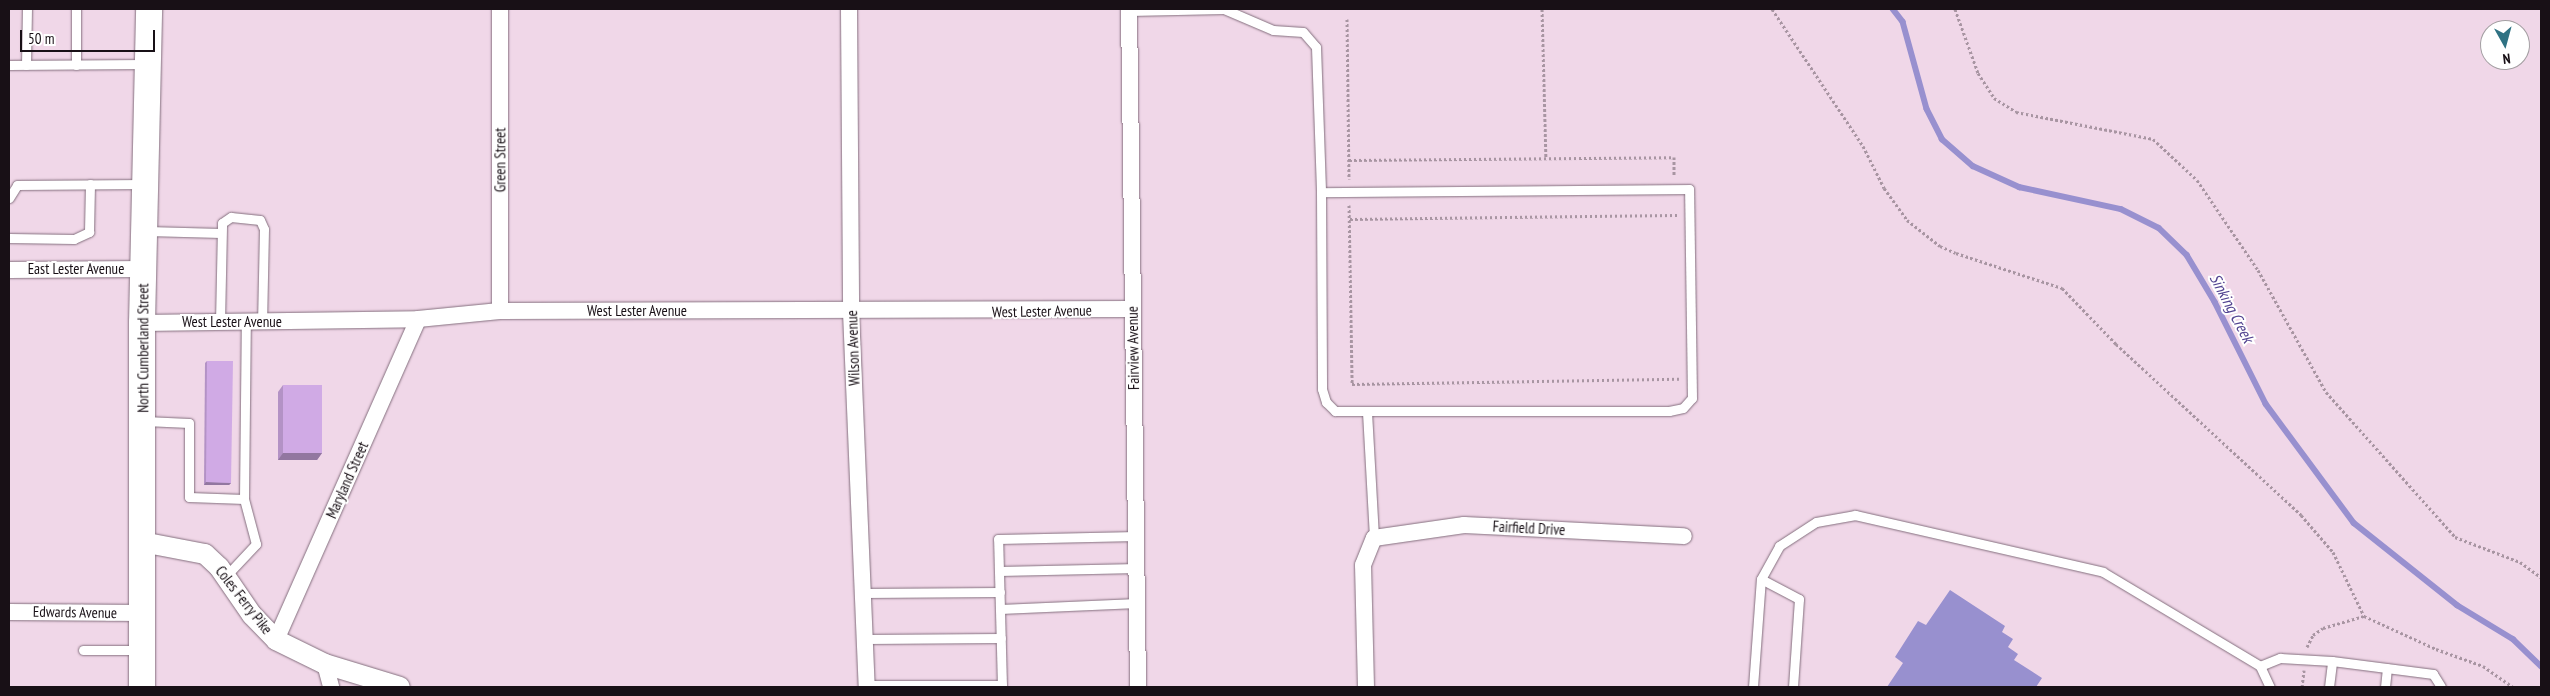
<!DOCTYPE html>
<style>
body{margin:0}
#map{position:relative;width:2550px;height:696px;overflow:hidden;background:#f0d7e8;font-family:"PT Sans Narrow",sans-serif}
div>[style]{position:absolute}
.water>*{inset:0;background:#9890cf}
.stream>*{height:5.5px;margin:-2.75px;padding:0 2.75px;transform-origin:2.75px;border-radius:2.75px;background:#9890cf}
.path>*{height:3px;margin-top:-1.5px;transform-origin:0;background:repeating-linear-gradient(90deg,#a895a2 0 2.5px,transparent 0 5px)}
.roads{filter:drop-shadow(0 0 1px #846f7e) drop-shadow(0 0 1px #846f7e)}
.service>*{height:9px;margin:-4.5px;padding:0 4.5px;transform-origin:4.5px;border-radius:4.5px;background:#fff}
.minor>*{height:16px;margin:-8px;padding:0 8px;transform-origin:8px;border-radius:8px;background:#fff}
.tertiary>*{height:20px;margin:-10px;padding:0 10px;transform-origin:10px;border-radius:10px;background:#fff}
.primary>*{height:26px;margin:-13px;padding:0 13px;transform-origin:13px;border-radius:13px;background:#fff}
.wall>*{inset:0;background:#b392c5}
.shaded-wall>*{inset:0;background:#9277a0}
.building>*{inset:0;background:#d0aae5}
span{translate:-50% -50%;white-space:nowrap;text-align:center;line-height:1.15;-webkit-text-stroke:4px #fff;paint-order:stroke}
.street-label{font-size:15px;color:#181016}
.water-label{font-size:16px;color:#534491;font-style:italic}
.frame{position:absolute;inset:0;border:10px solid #181016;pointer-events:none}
.north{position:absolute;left:2480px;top:20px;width:50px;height:50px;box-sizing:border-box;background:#fff;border:1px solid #a39fa2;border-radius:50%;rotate:173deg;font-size:14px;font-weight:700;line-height:20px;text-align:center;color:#181016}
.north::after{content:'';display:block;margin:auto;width:18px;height:22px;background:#2f7283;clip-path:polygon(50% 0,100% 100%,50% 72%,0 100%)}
.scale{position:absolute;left:20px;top:30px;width:135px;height:22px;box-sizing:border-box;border:2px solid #181016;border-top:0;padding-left:6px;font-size:15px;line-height:18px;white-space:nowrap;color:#181016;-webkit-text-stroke:4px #fff;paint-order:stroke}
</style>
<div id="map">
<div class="water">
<div style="clip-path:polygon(1950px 590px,2005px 626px,2002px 632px,2013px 639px,2008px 647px,2018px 654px,2014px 660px,2042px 678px,2036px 687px,1887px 687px,1903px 663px,1895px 657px,1918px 621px,1926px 625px)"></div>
</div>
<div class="stream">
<div style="left:1893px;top:9px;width:16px;rotate:52deg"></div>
<div style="left:1903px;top:22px;width:90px;rotate:74.6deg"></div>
<div style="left:1927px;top:109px;width:34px;rotate:63deg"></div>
<div style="left:1942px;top:139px;width:41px;rotate:41.1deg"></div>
<div style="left:1973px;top:166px;width:51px;rotate:24.5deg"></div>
<div style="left:2019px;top:187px;width:104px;rotate:12.2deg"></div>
<div style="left:2121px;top:209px;width:42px;rotate:26.6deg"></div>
<div style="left:2159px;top:228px;width:39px;rotate:44deg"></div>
<div style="left:2187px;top:255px;width:55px;rotate:59.2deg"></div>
<div style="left:2215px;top:302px;width:114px;rotate:63.4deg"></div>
<div style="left:2266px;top:404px;width:148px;rotate:53.5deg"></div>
<div style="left:2354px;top:523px;width:132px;rotate:38.5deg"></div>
<div style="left:2457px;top:605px;width:66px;rotate:31.3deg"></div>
<div style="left:2513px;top:639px;width:39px;rotate:44deg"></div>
</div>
<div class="path">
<div style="left:1542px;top:9px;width:149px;rotate:88.5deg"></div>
<div style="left:1772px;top:9px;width:164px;rotate:56.4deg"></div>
<div style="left:1863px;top:146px;width:47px;rotate:63.4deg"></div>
<div style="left:1884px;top:188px;width:39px;rotate:54deg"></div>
<div style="left:1907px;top:220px;width:42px;rotate:38.2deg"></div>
<div style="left:1940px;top:246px;width:17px;rotate:24deg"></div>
<div style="left:1956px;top:253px;width:112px;rotate:18.3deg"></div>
<div style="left:2062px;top:288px;width:78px;rotate:46deg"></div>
<div style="left:2116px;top:344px;width:252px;rotate:42.7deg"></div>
<div style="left:2301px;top:515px;width:49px;rotate:49.1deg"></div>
<div style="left:2333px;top:552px;width:71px;rotate:64.2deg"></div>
<div style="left:2364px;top:616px;width:79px;rotate:24.6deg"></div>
<div style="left:2436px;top:649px;width:50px;rotate:19.9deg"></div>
<div style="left:2483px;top:666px;width:37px;rotate:35deg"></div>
<div style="left:1955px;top:9px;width:68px;rotate:70.2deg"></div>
<div style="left:1978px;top:73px;width:30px;rotate:57deg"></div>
<div style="left:1994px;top:98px;width:26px;rotate:32deg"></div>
<div style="left:2016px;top:112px;width:140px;rotate:11.1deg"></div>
<div style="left:2153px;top:139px;width:60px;rotate:43deg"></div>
<div style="left:2197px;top:180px;width:109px;rotate:55.9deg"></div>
<div style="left:2258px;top:270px;width:140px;rotate:60.9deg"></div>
<div style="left:2326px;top:392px;width:194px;rotate:48.3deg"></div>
<div style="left:2455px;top:537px;width:70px;rotate:21deg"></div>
<div style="left:2520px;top:562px;width:26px;rotate:36deg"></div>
<div style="left:1347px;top:19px;width:160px;rotate:89.3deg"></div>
<div style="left:1349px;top:160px;width:325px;rotate:-0.5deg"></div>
<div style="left:1674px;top:157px;width:18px;rotate:90deg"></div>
<div style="left:1349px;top:205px;width:179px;rotate:89deg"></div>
<div style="left:1352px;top:384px;width:327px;rotate:-0.9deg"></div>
<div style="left:1350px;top:219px;width:327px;rotate:-0.7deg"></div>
<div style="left:2307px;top:647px;width:13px;rotate:-63deg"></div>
<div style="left:2313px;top:635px;width:12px;rotate:-35deg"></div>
<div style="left:2323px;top:628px;width:43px;rotate:-16.3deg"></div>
<div style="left:2302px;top:687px;width:17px;rotate:-83deg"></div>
</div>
<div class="roads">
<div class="service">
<div style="left:76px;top:9px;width:56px;rotate:90deg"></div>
<div style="left:1129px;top:11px;width:95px;rotate:-1.2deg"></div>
<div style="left:1224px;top:9px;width:53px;rotate:23.2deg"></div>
<div style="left:1273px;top:30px;width:30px;rotate:4deg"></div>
<div style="left:1303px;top:32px;width:20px;rotate:49deg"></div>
<div style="left:1316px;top:47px;width:145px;rotate:88deg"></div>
<div style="left:1321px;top:192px;width:197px;rotate:89.7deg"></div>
<div style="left:1322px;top:389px;width:14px;rotate:73deg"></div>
<div style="left:1326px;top:402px;width:13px;rotate:45deg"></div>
<div style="left:1335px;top:411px;width:334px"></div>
<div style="left:1669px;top:411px;width:14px;rotate:-12deg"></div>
<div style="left:1683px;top:408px;width:13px;rotate:-48deg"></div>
<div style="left:1692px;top:398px;width:209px;rotate:-90.8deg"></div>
<div style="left:1689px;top:189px;width:368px;rotate:179.5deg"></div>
<div style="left:9px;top:65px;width:136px;rotate:-0.4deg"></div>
<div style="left:26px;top:65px;width:56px;rotate:-89deg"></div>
<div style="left:9px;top:198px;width:15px;rotate:-58deg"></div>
<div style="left:17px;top:185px;width:127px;rotate:-0.5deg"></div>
<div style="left:147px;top:231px;width:74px;rotate:1.5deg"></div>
<div style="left:9px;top:238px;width:65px;rotate:0.9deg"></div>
<div style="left:74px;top:239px;width:17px;rotate:-25deg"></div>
<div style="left:89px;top:232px;width:48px;rotate:-88.8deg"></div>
<div style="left:220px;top:322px;width:99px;rotate:-88.8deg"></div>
<div style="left:222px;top:223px;width:11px;rotate:-34deg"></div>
<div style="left:231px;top:217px;width:29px;rotate:6deg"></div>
<div style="left:260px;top:220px;width:10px;rotate:66deg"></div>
<div style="left:264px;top:229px;width:93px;rotate:91.2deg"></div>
<div style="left:1367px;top:412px;width:126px;rotate:86.8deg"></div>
<div style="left:145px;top:421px;width:44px;rotate:2.6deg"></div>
<div style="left:189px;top:423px;width:74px;rotate:90deg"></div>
<div style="left:189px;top:497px;width:55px;rotate:2.1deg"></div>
<div style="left:244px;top:499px;width:178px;rotate:-89.4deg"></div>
<div style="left:999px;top:571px;width:139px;rotate:-1.2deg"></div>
<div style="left:226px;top:576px;width:44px;rotate:-46.8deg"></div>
<div style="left:256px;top:544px;width:47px;rotate:-104.9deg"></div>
<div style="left:1761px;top:579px;width:43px;rotate:27.8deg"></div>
<div style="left:1799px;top:599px;width:88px;rotate:93.9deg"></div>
<div style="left:863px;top:593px;width:137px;rotate:-0.4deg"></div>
<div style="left:1000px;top:609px;width:137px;rotate:-2.5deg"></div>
<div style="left:865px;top:639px;width:136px;rotate:-0.4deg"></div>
<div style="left:83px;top:650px;width:57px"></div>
<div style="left:2260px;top:666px;width:22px;rotate:-22deg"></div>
<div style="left:2280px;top:658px;width:52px;rotate:3.3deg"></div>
<div style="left:2332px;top:661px;width:102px;rotate:7.3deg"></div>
<div style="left:2433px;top:674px;width:15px;rotate:58deg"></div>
<div style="left:867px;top:685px;width:135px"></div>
<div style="left:1002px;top:687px;width:148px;rotate:-91.5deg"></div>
<div style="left:998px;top:539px;width:139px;rotate:-1.2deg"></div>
<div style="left:1753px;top:687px;width:108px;rotate:-85.8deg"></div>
<div style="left:1761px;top:579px;width:38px;rotate:-61deg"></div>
<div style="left:1779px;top:546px;width:44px;rotate:-33deg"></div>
<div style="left:1816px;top:522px;width:40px;rotate:-10deg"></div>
<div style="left:1855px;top:515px;width:254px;rotate:12.9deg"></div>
<div style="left:2103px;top:572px;width:183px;rotate:30.9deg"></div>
<div style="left:2260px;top:666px;width:23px;rotate:65deg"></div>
<div style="left:2329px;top:687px;width:26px;rotate:-83deg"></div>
<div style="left:2385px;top:687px;width:19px;rotate:-84deg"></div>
</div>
<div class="minor">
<div style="left:849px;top:9px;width:303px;rotate:89.6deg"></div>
<div style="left:851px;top:312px;width:375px;rotate:87.6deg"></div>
<div style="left:1129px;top:9px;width:678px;rotate:89.24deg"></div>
<div style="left:9px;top:270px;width:134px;rotate:-0.4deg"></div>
<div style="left:500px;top:311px;width:302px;rotate:-90deg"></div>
<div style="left:142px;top:323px;width:276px;rotate:-0.8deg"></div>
<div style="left:418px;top:319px;width:82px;rotate:-5.6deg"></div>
<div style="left:500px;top:311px;width:632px;rotate:-0.18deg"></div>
<div style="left:9px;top:612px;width:133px;rotate:0.4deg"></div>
<div style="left:276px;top:640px;width:351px;rotate:-66.1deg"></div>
<div style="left:325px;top:664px;width:24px;rotate:75deg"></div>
<div style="left:1366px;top:687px;width:122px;rotate:-91.4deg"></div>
<div style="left:1363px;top:565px;width:29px;rotate:-68deg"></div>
<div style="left:1374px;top:538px;width:91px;rotate:-8.2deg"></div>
<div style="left:1464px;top:525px;width:220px;rotate:2.9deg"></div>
</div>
<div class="tertiary">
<div style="left:142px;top:542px;width:64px;rotate:10.8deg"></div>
<div style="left:205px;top:554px;width:19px;rotate:43deg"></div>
<div style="left:219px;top:567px;width:58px;rotate:55.5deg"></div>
<div style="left:252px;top:615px;width:35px;rotate:46deg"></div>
<div style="left:276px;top:640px;width:55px;rotate:26.1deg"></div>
<div style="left:325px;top:664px;width:78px;rotate:17deg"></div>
</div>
<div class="primary">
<div style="left:142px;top:687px;width:364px;rotate:-90deg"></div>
<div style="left:142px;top:323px;width:314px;rotate:-88.7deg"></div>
</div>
</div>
<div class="wall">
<div style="clip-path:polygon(207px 361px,231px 483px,229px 485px,204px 485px,205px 363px)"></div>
<div style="clip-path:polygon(283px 385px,322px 453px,317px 460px,278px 460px,278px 392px)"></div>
</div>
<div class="shaded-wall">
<div style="clip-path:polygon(283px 453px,322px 453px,317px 460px,278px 460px)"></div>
<div style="clip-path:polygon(206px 482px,231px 483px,229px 485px,204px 485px)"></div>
</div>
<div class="building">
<div style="clip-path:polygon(207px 361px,233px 361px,231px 483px,206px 482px)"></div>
<div style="clip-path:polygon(283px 385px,322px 385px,322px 453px,283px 453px)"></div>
</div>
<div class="street-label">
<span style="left:500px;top:160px;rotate:-90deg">Green Street</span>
<span style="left:76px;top:269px">East Lester Avenue</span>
<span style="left:637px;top:311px">West Lester Avenue</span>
<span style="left:1042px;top:311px;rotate:-1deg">West Lester Avenue</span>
<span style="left:232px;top:322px">West Lester Avenue</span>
<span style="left:143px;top:348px;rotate:-90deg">North Cumberland Street</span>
<span style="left:853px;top:348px;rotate:-92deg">Wilson Avenue</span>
<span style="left:1133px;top:348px;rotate:-91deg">Fairview Avenue</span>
<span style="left:347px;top:480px;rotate:-66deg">Maryland Street</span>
<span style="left:1529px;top:528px;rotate:3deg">Fairfield Drive</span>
<span style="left:244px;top:600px;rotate:52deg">Coles Ferry Pike</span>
<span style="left:75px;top:612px;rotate:1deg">Edwards Avenue</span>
</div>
<div class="water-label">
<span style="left:2232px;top:308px;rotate:62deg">Sinking Creek</span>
</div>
<div class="frame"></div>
<div class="north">N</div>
<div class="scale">50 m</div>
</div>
